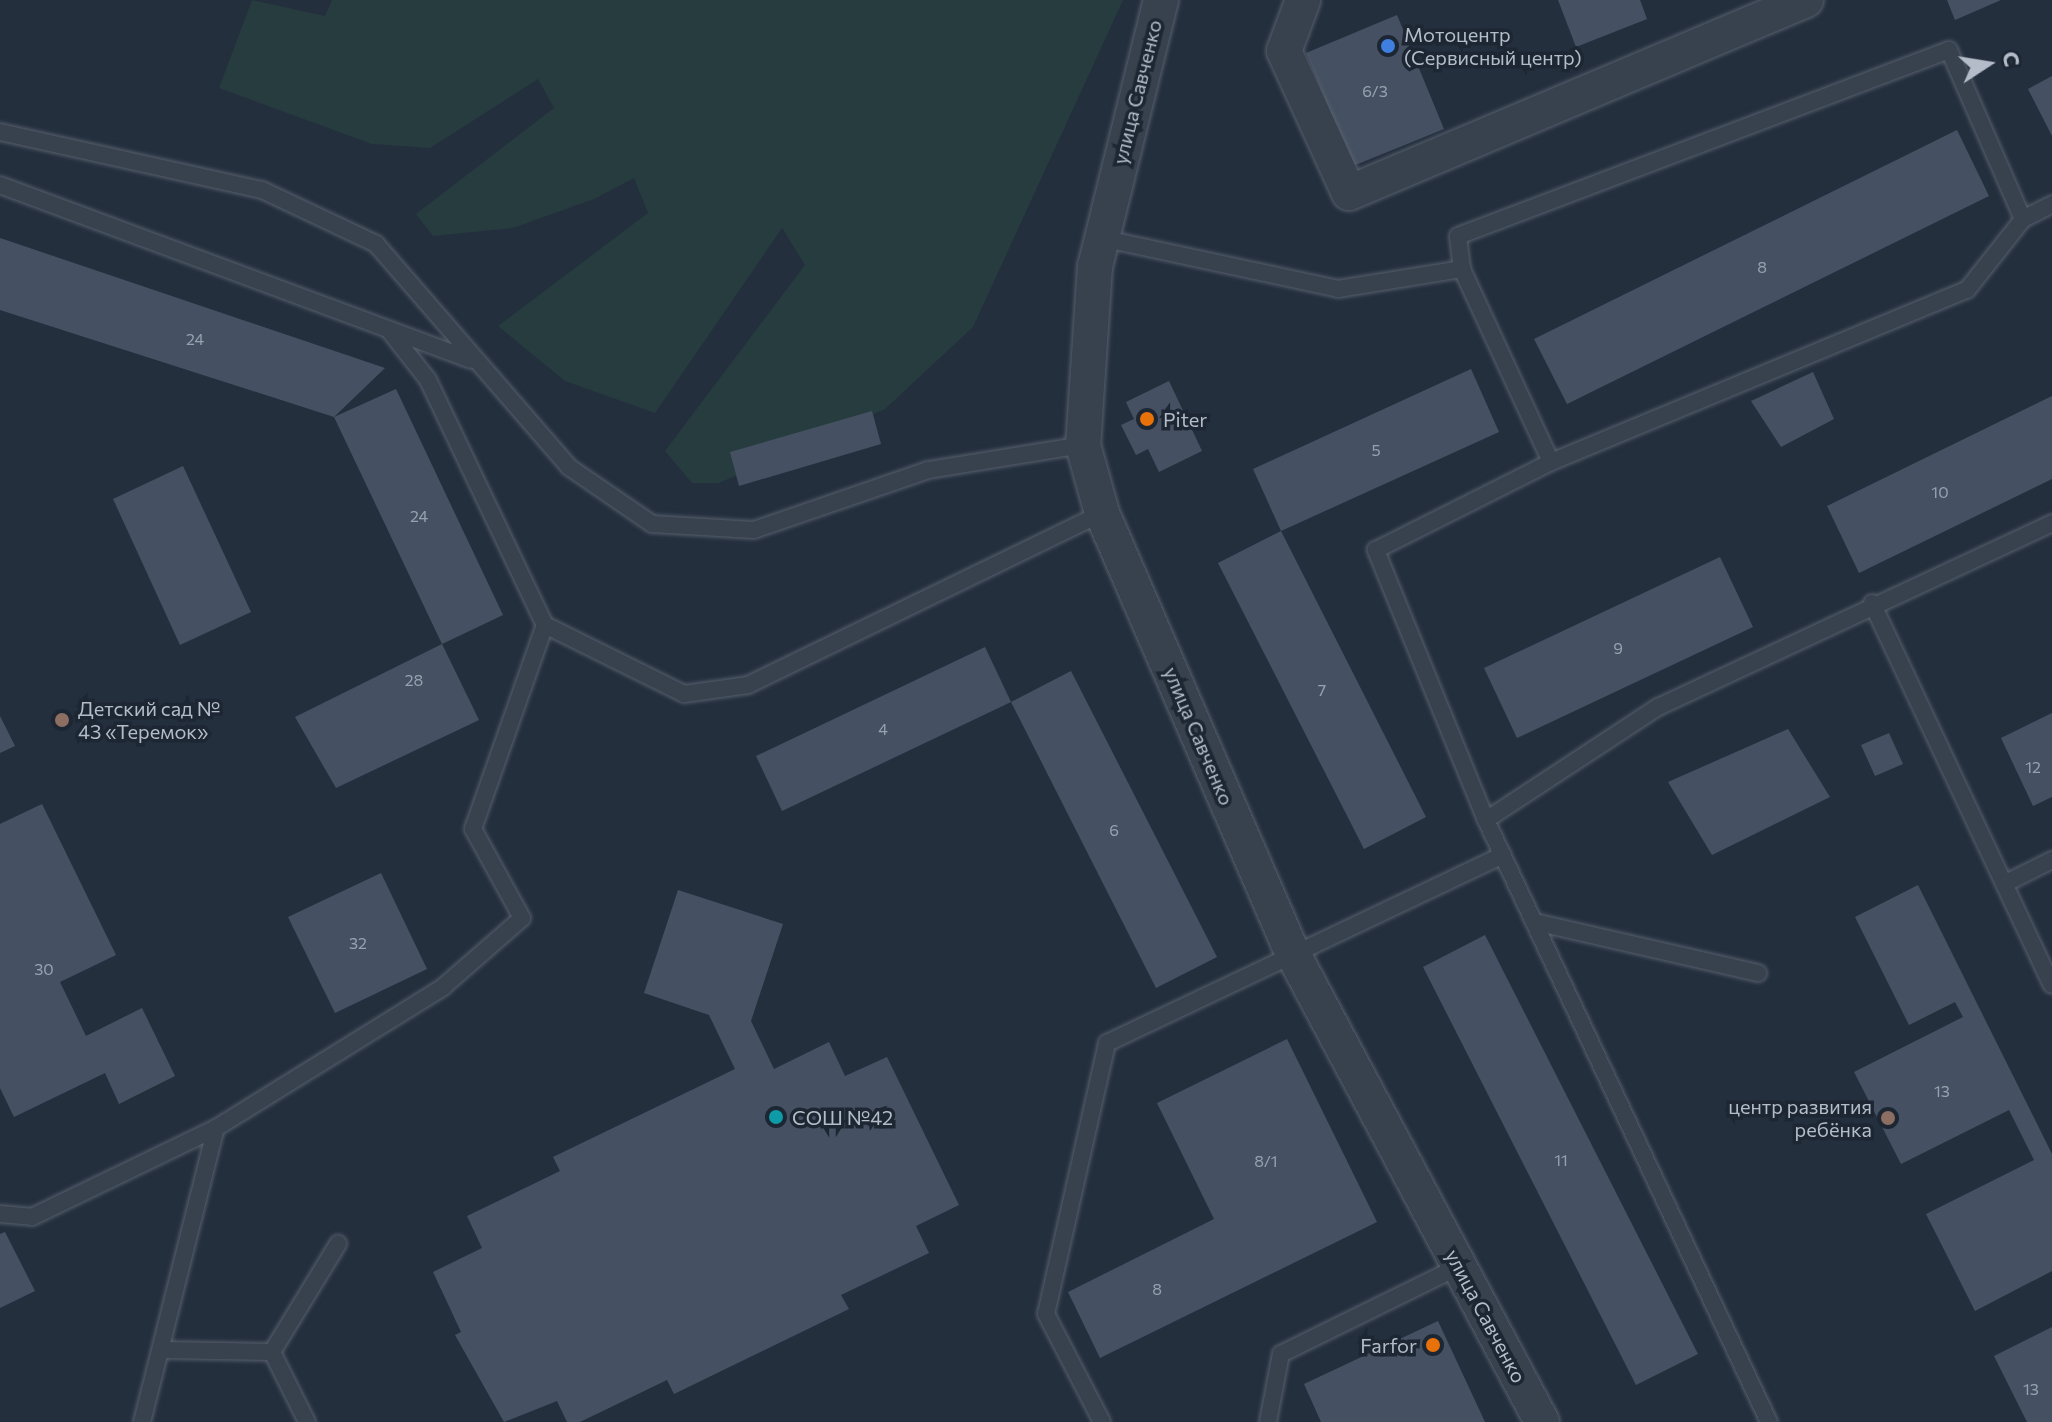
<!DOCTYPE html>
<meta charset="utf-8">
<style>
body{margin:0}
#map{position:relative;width:2052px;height:1422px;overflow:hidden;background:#242f3e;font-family:Commissioner,sans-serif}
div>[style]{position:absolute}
.green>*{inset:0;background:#263c3f}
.building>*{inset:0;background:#455162}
.roads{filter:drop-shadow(0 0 2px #565f6c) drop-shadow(0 0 2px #565f6c)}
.lane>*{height:16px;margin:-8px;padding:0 8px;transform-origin:8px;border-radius:8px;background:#38414e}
.street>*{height:34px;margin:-17px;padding:0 17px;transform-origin:17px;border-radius:17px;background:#38414e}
.dots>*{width:22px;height:22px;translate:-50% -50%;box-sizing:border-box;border:4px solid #1d2633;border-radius:50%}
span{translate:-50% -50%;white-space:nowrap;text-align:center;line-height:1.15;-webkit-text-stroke:7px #1d2633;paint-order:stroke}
.number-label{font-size:16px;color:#98a1af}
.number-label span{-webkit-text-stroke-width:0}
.poi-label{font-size:20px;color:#b4bcc9}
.left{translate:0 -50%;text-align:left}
.right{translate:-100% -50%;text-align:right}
.street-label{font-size:20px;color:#b4bcc9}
.north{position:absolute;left:1948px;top:24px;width:80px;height:80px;-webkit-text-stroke:6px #1d2633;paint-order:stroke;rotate:78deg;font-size:22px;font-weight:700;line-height:32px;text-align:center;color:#b4bcc9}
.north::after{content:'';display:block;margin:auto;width:28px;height:36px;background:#b4bcc9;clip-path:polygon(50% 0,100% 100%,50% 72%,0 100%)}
</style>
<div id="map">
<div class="green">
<div style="clip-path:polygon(252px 0,325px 16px,332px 0,1123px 0,973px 327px,885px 409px,719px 483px,692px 483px,665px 451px,805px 265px,782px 228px,655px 413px,565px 381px,498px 326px,648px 213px,634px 178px,594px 199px,513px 228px,433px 236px,416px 214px,554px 108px,538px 79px,430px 148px,372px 144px,219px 88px)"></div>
</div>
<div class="building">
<div style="clip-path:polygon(1558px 0,1640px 0,1647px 19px,1576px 47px)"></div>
<div style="clip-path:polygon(1947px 0,2001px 0,1955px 20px)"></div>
<div style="clip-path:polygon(1397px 15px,1444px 129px,1353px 166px,1306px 53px)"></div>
<div style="clip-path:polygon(2052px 76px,2052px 136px,2028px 89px)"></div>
<div style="clip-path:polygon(1957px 130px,1989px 196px,1567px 404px,1534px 339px)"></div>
<div style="clip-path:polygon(0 238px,385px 368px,334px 417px,396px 389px,503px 615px,442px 644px,334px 417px,0 310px)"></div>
<div style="clip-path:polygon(1471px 369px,1499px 432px,1281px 531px,1426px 817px,1364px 849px,1218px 563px,1281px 531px,1253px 469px)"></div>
<div style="clip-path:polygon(1813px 372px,1834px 419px,1781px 447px,1751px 401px)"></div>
<div style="clip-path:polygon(1169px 381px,1202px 451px,1159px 472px,1148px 449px,1136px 455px,1121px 425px,1134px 419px,1126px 402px)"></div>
<div style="clip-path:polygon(2052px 396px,2052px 479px,1859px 573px,1827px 506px)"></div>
<div style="clip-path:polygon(872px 411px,881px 444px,739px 486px,730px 452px)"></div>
<div style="clip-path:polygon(183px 466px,251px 612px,180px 645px,113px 499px)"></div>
<div style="clip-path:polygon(1720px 557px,1753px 627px,1517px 738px,1484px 668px)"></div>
<div style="clip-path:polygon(442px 644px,479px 720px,336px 788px,295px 717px)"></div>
<div style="clip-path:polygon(985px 647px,1011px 702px,782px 811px,756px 756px)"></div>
<div style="clip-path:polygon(1071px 671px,1217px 957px,1156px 988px,1011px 702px)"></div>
<div style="clip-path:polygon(2052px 713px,2052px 797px,2033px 806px,2001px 738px)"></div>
<div style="clip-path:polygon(0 716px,15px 746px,0 753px)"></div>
<div style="clip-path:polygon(1788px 729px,1830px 797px,1712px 855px,1668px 782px)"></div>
<div style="clip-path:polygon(1889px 733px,1903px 764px,1875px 776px,1861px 745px)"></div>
<div style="clip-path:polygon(42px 804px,116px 955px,60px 982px,86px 1036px,142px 1008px,175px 1076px,119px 1104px,105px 1073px,14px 1117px,0 1088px,0 824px)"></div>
<div style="clip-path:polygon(381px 873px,427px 969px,335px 1013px,288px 917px)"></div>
<div style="clip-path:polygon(1918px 885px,2052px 1154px,2052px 1271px,1975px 1311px,1926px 1214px,2034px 1160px,2009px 1110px,1901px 1164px,1854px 1072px,1963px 1017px,1955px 1002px,1909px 1025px,1855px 917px)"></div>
<div style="clip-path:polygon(678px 890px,783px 924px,751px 1021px,774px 1069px,829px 1042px,845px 1076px,887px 1057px,959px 1205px,916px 1226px,929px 1253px,841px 1295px,849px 1309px,674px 1394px,667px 1380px,580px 1422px,567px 1422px,557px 1401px,504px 1422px,455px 1335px,461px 1332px,433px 1272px,482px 1248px,467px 1216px,560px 1171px,553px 1157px,735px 1069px,709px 1015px,644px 993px)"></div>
<div style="clip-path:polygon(1485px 935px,1698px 1354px,1636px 1385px,1423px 967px)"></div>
<div style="clip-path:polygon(1287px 1039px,1377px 1222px,1100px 1358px,1068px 1292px,1214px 1219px,1157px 1103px)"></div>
<div style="clip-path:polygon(5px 1232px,35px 1291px,0 1308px,0 1234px)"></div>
<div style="clip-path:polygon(1438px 1321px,1485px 1422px,1321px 1422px,1304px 1384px)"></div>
<div style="clip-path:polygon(2052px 1327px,2052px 1422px,2027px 1422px,1994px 1356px)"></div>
</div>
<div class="roads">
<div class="lane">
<div style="left:0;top:132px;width:268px;rotate:12.5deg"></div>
<div style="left:262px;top:190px;width:126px;rotate:25.3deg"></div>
<div style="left:376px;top:244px;width:295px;rotate:49.1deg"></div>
<div style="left:569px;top:467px;width:101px;rotate:34.5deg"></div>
<div style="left:652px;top:524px;width:102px;rotate:3.4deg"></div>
<div style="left:754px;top:530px;width:184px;rotate:-19deg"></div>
<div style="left:928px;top:470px;width:157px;rotate:-9.2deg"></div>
<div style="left:0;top:185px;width:502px;rotate:20.38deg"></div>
<div style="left:1101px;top:238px;width:242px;rotate:12.1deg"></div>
<div style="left:1338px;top:289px;width:126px;rotate:-9.2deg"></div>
<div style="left:389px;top:330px;width:63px;rotate:52deg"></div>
<div style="left:428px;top:380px;width:272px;rotate:64.5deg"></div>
<div style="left:1551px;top:462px;width:213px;rotate:-114.8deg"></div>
<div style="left:1462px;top:269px;width:33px;rotate:-97deg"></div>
<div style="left:1458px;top:236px;width:525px;rotate:-20.75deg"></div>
<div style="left:1949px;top:50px;width:184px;rotate:66.4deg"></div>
<div style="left:2023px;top:219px;width:33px;rotate:-27deg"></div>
<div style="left:1872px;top:603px;width:422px;rotate:64.8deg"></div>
<div style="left:1486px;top:820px;width:206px;rotate:-33.3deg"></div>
<div style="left:1658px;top:707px;width:435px;rotate:-25deg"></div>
<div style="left:2004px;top:884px;width:54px;rotate:-26.6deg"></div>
<div style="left:1535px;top:922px;width:229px;rotate:12.9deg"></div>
<div style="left:0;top:1214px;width:32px;rotate:5deg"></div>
<div style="left:32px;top:1217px;width:204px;rotate:-25.8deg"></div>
<div style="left:216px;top:1128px;width:267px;rotate:-31.8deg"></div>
<div style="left:443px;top:987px;width:105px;rotate:-41.1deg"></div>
<div style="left:522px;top:918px;width:102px;rotate:-118.8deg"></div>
<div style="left:473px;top:829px;width:216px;rotate:-70.6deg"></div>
<div style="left:545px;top:625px;width:155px;rotate:26.4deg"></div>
<div style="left:684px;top:694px;width:65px;rotate:-8deg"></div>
<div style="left:748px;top:685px;width:394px;rotate:-25.9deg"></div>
<div style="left:163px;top:1350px;width:109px;rotate:1.1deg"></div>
<div style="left:272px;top:1352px;width:78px;rotate:63.4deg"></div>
<div style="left:272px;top:1352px;width:127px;rotate:-58.6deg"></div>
<div style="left:142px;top:1422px;width:303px;rotate:-75.9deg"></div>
<div style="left:1102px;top:1422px;width:122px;rotate:-117.4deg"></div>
<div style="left:1046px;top:1314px;width:278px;rotate:-77.3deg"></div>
<div style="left:1107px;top:1043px;width:438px;rotate:-25.4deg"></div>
<div style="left:1268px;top:1422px;width:69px;rotate:-79.2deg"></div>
<div style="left:1281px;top:1354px;width:199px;rotate:-26.2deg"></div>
<div style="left:1769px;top:1422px;width:665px;rotate:-115.18deg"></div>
<div style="left:1486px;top:820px;width:292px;rotate:-112.2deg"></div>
<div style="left:1376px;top:550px;width:196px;rotate:-26.7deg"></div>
<div style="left:1551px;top:462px;width:450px;rotate:-22.5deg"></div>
<div style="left:1967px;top:290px;width:90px;rotate:-51.7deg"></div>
</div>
<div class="street">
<div style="left:1161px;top:0;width:274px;rotate:103.9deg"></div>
<div style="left:1095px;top:266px;width:179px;rotate:93.8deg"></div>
<div style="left:1083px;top:445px;width:71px;rotate:74.4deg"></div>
<div style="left:1102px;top:513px;width:481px;rotate:66.6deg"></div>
<div style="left:1293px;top:954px;width:530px;rotate:61.98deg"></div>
<div style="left:1303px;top:0;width:54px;rotate:110.4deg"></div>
<div style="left:1284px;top:51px;width:156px;rotate:65.4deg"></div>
<div style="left:1349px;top:193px;width:496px;rotate:-22.9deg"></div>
</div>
</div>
<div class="dots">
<div style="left:1388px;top:46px;background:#3f7fe0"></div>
<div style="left:1147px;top:419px;background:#e8710a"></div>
<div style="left:62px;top:720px;background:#8d6e63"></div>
<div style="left:776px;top:1117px;background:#0f9aa8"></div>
<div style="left:1888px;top:1118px;background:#8d6e63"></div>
<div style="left:1433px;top:1345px;background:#e8710a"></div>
</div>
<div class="number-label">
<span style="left:1375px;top:91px">6/3</span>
<span style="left:1762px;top:267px">8</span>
<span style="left:195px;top:339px">24</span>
<span style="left:1376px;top:450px">5</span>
<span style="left:1940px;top:492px">10</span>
<span style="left:419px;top:516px">24</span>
<span style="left:1618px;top:648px">9</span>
<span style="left:414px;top:680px">28</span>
<span style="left:1322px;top:690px">7</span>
<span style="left:883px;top:729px">4</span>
<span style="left:2033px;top:767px">12</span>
<span style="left:1114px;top:830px">6</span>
<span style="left:358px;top:943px">32</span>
<span style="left:44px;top:969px">30</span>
<span style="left:1942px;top:1091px">13</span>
<span style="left:1561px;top:1160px">11</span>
<span style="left:1266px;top:1161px">8/1</span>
<span style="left:1157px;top:1289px">8</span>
<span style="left:2031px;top:1389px">13</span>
</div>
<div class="poi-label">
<span class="left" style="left:1404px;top:46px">Мотоцентр<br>(Сервисный центр)</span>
<span class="left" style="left:1163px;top:419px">Piter</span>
<span class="left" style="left:78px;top:720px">Детский сад №<br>43 «Теремок»</span>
<span class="right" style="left:1872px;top:1118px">центр развития<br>ребёнка</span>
<span class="left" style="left:792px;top:1117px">СОШ №42</span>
<span class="right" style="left:1417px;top:1345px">Farfor</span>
</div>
<div class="street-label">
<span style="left:1137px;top:92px;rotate:-76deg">улица Савченко</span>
<span style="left:1199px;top:736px;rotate:67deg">улица Савченко</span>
<span style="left:1486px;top:1316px;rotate:62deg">улица Савченко</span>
</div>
<div class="north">С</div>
</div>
